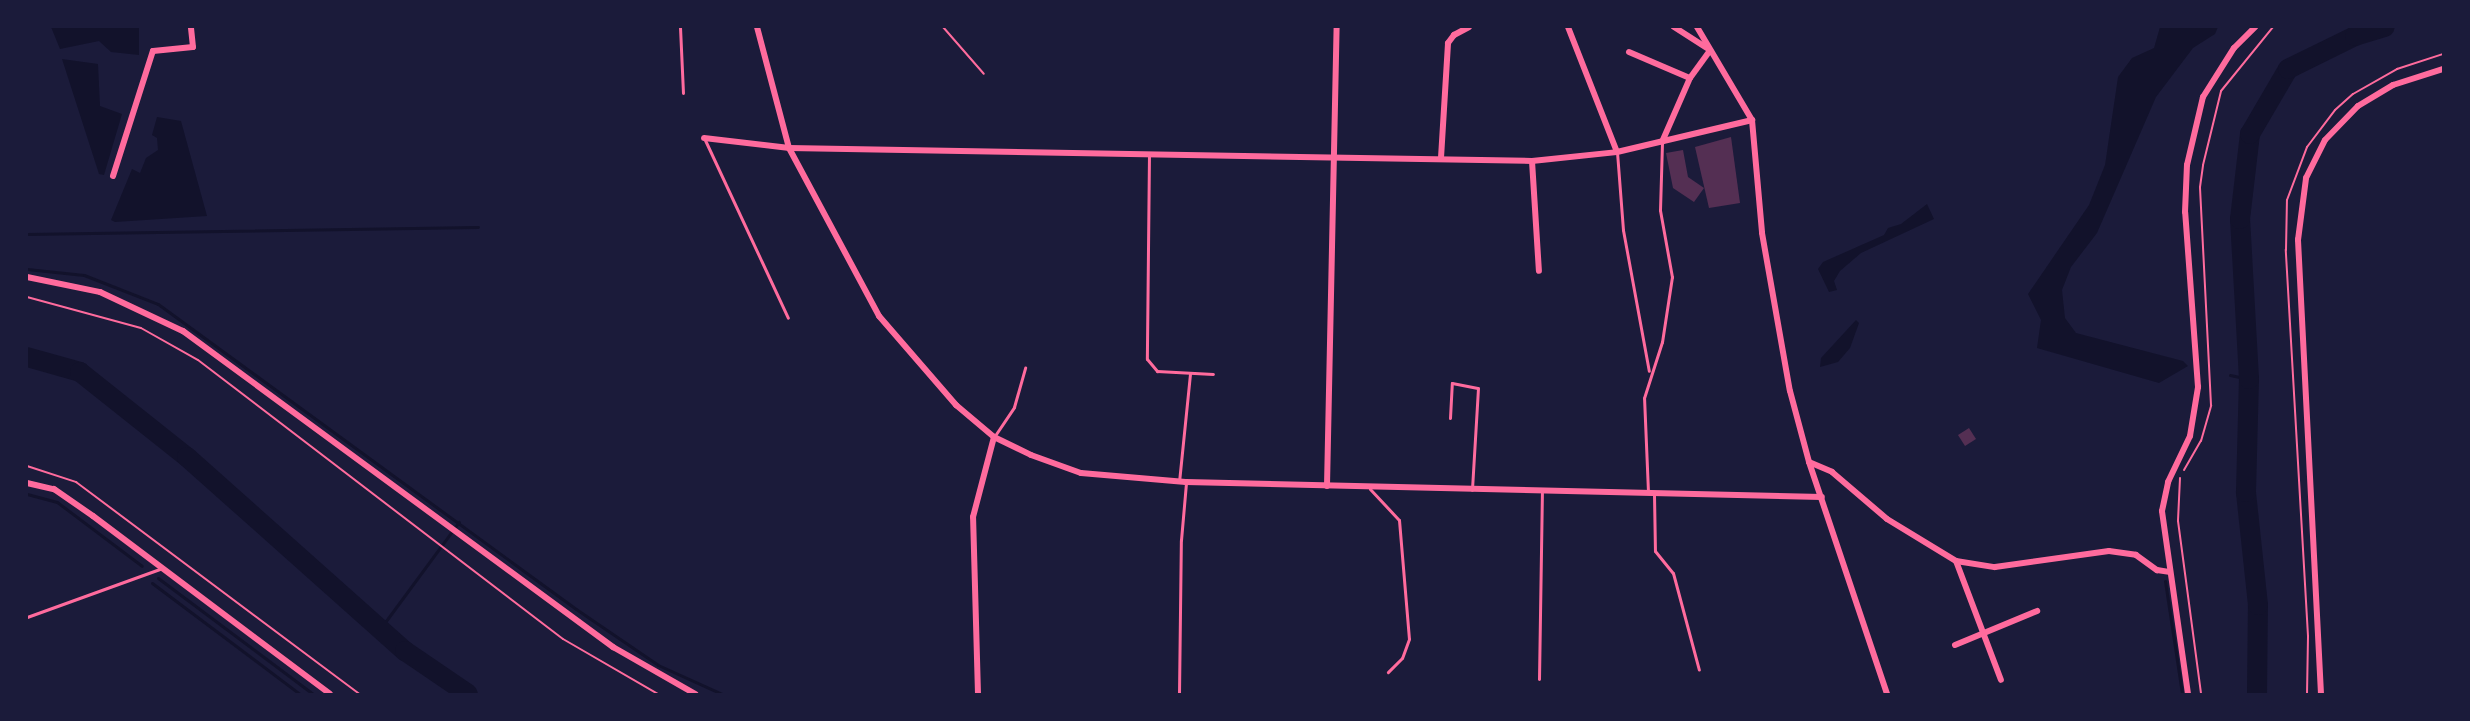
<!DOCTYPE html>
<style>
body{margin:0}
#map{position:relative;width:2470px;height:721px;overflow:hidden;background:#1b1b3a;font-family:"PT Sans Narrow",sans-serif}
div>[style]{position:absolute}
.water>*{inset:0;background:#12122b}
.stream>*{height:3px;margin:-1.5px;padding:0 1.5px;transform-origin:1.5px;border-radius:1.5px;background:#12122b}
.river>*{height:20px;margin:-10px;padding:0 10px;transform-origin:10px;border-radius:10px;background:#12122b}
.building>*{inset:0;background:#542f53}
.path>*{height:2px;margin:-1px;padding:0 1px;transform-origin:1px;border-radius:1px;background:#ff6b9d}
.service>*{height:3px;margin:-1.5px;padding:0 1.5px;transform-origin:1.5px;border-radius:1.5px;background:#ff6b9d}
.minor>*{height:6px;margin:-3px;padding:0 3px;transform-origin:3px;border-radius:3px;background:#ff6b9d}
span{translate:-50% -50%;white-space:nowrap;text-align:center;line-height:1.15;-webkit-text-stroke:4.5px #1b1b3a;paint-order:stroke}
.frame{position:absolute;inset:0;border:28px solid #1b1b3a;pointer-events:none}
</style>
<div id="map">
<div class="water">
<div style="clip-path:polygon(51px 27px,139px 27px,139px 55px,111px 52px,99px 41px,60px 49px)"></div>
<div style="clip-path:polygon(2160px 27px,2218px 27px,2215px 34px,2193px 48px,2156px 97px,2097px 233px,2071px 267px,2062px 290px,2065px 318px,2076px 333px,2183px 361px,2188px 366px,2159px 383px,2037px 348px,2041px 320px,2028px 294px,2089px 205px,2105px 165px,2118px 77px,2132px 58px,2154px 48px)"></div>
<div style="clip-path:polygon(62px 59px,98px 64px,100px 106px,122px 114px,104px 175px,99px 174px)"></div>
<div style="clip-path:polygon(157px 117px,181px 121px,207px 216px,115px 222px,111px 220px,132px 169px,140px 173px,146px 158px,158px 150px,157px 138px,152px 135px)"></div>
<div style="clip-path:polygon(1927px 204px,1934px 219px,1861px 253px,1840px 271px,1834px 281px,1837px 290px,1829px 292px,1818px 269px,1823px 262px,1884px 235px,1888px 228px,1901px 224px)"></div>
<div style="clip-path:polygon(1856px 320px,1859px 323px,1850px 348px,1838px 362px,1820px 367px,1821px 358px)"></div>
</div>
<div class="stream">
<div style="left:27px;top:234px;width:451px;rotate:-0.9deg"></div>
<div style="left:27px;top:269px;width:57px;rotate:6deg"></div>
<div style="left:84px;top:275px;width:79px;rotate:21.4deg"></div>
<div style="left:158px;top:304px;width:517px;rotate:36.12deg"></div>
<div style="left:576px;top:609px;width:99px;rotate:34.3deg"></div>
<div style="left:658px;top:665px;width:70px;rotate:24.4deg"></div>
<div style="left:2230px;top:375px;width:19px;rotate:12deg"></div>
<div style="left:27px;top:494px;width:31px;rotate:15deg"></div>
<div style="left:57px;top:502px;width:106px;rotate:37deg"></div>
<div style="left:158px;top:578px;width:194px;rotate:36.8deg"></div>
<div style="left:2165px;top:581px;width:114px;rotate:81.4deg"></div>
<div style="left:152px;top:583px;width:185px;rotate:36.9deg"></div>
<div style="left:380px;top:629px;width:133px;rotate:-53.6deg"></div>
</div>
<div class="river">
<div style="left:27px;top:357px;width:55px;rotate:15.8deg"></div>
<div style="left:80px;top:372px;width:137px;rotate:38.5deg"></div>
<div style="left:187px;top:457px;width:292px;rotate:41.7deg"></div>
<div style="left:405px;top:651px;width:76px;rotate:34.3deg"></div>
<div style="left:2257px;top:694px;width:89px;rotate:-89.4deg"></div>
<div style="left:2258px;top:605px;width:114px;rotate:-96.1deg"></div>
<div style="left:2246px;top:492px;width:113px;rotate:-88.5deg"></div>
<div style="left:2249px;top:379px;width:160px;rotate:-93.2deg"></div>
<div style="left:2240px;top:219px;width:86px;rotate:-83.3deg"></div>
<div style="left:2250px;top:134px;width:75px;rotate:-59.7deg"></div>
<div style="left:2288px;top:69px;width:75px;rotate:-26.2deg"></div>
<div style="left:2355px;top:36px;width:31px;rotate:-17deg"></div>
</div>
<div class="building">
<div style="clip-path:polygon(1731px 137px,1740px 203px,1709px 208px,1695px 147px)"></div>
<div style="clip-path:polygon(1683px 150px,1688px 177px,1704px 188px,1694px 202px,1673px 188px,1666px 153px)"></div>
<div style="clip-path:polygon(1969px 428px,1976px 439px,1965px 446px,1958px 435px)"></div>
</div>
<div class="path">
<div style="left:943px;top:27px;width:62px;rotate:48.9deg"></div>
<div style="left:27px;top:297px;width:118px;rotate:15.2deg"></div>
<div style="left:141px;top:328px;width:65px;rotate:29.3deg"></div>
<div style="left:198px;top:360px;width:459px;rotate:37.4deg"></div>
<div style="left:563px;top:639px;width:110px;rotate:30.1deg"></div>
<div style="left:27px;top:466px;width:52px;rotate:18.1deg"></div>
<div style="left:76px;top:482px;width:354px;rotate:36.8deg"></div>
<div style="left:2184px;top:470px;width:34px;rotate:-60deg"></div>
<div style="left:2201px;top:441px;width:37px;rotate:-74deg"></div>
<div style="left:2211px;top:405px;width:218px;rotate:-92.9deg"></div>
<div style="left:2200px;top:187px;width:22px;rotate:-82deg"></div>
<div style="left:2203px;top:165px;width:76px;rotate:-76.3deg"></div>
<div style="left:2221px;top:91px;width:82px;rotate:-50.9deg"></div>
<div style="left:2180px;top:478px;width:43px;rotate:92.7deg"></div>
<div style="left:2178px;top:521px;width:175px;rotate:82.4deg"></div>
<div style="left:2307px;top:694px;width:58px;rotate:-89deg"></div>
<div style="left:2308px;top:636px;width:387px;rotate:-93.3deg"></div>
<div style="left:2286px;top:250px;width:50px;rotate:-88.9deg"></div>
<div style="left:2287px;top:200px;width:57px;rotate:-69.3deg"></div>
<div style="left:2307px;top:147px;width:46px;rotate:-52.9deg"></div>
<div style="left:2335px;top:110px;width:24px;rotate:-42deg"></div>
<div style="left:2353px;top:94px;width:51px;rotate:-29.6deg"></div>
<div style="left:2397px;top:69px;width:48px;rotate:-18.1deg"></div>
</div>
<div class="service">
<div style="left:680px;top:27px;width:66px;rotate:87.4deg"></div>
<div style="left:705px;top:140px;width:196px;rotate:65deg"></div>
<div style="left:1617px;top:152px;width:78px;rotate:85.6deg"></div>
<div style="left:1623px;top:230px;width:143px;rotate:79.6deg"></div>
<div style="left:1149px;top:154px;width:205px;rotate:90.6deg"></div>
<div style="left:1147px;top:359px;width:16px;rotate:50deg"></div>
<div style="left:1157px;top:371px;width:56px;rotate:3.1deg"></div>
<div style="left:1450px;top:418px;width:35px;rotate:-87deg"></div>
<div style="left:1452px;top:383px;width:26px;rotate:11deg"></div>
<div style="left:1478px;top:388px;width:102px;rotate:93.4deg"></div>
<div style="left:994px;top:437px;width:36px;rotate:-56deg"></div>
<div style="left:1014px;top:407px;width:41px;rotate:-74.2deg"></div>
<div style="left:1179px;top:482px;width:109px;rotate:-84.2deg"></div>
<div style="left:1370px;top:489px;width:42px;rotate:46.9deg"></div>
<div style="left:1399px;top:520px;width:119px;rotate:85.2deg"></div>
<div style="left:1409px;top:639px;width:20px;rotate:110deg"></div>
<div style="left:1402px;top:658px;width:20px;rotate:135deg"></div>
<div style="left:1648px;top:492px;width:94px;rotate:-92.4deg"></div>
<div style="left:1644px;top:398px;width:59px;rotate:-72.2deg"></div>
<div style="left:1662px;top:342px;width:66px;rotate:-81.3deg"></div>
<div style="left:1672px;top:277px;width:68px;rotate:-100.2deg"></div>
<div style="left:1660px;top:210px;width:68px;rotate:-88.3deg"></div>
<div style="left:1654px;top:495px;width:56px;rotate:89deg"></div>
<div style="left:1655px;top:551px;width:28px;rotate:51deg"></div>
<div style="left:1673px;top:573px;width:100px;rotate:75deg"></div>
<div style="left:27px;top:617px;width:144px;rotate:-19.9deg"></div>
<div style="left:1539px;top:679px;width:186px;rotate:-89.1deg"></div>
<div style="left:1179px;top:694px;width:154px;rotate:-89.3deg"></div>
<div style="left:1181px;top:540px;width:57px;rotate:-85deg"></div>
</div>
<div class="minor">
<div style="left:757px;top:27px;width:125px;rotate:75.2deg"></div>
<div style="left:789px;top:148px;width:191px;rotate:61.8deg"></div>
<div style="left:879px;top:316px;width:118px;rotate:49.1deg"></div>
<div style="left:956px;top:405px;width:50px;rotate:40.1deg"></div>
<div style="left:994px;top:437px;width:41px;rotate:25.9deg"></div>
<div style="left:1031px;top:455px;width:53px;rotate:19.8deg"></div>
<div style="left:1081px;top:473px;width:105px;rotate:4.9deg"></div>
<div style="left:1186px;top:482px;width:636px;rotate:1.35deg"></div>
<div style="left:1568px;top:27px;width:134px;rotate:68.6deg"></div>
<div style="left:1697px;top:27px;width:108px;rotate:59.4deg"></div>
<div style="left:1752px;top:120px;width:113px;rotate:84.9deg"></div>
<div style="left:1762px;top:233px;width:160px;rotate:80deg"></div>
<div style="left:1790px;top:391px;width:73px;rotate:75deg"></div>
<div style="left:1809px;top:462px;width:245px;rotate:71.4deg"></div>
<div style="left:1629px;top:52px;width:66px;rotate:23.1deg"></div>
<div style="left:704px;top:138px;width:86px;rotate:6.7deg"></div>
<div style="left:789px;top:148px;width:743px;rotate:1deg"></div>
<div style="left:1532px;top:161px;width:85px;rotate:-6deg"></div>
<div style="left:1617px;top:152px;width:139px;rotate:-13.3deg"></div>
<div style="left:1662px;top:142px;width:70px;rotate:-66.4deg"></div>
<div style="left:1690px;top:78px;width:34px;rotate:-54deg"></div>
<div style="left:1710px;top:50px;width:43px;rotate:-147.4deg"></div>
<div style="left:1441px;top:158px;width:115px;rotate:-86.5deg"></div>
<div style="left:1448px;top:43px;width:10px;rotate:-53deg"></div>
<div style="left:1454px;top:35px;width:17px;rotate:-28deg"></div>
<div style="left:1532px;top:161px;width:110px;rotate:86.4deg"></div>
<div style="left:113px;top:176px;width:131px;rotate:-72.3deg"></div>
<div style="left:153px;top:51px;width:40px;rotate:-5.7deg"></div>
<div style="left:193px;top:47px;width:20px;rotate:-96deg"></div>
<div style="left:27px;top:277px;width:75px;rotate:11.6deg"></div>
<div style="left:100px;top:292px;width:92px;rotate:25.2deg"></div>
<div style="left:183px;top:331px;width:534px;rotate:36.31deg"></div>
<div style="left:613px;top:647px;width:95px;rotate:29.8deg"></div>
<div style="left:1809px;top:462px;width:25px;rotate:23deg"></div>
<div style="left:1832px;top:472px;width:72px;rotate:40.5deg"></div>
<div style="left:1887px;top:519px;width:81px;rotate:31.3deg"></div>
<div style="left:1956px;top:561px;width:39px;rotate:9deg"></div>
<div style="left:1995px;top:567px;width:115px;rotate:-8deg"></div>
<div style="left:2109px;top:551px;width:27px;rotate:8deg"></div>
<div style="left:2136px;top:555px;width:26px;rotate:36deg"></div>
<div style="left:2157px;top:570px;width:12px;rotate:9deg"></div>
<div style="left:27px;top:483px;width:28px;rotate:13deg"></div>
<div style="left:54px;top:489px;width:47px;rotate:34.7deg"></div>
<div style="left:93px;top:516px;width:296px;rotate:36.9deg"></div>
<div style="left:1327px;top:486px;width:459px;rotate:-88.8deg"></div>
<div style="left:1956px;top:561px;width:127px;rotate:69.3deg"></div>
<div style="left:1955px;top:645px;width:89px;rotate:-22.5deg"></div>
<div style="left:978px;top:694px;width:177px;rotate:-91.6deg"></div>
<div style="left:973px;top:517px;width:83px;rotate:-75.3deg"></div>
<div style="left:2188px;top:694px;width:185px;rotate:-98.1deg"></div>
<div style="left:2162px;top:511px;width:30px;rotate:-78deg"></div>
<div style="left:2168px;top:482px;width:51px;rotate:-64.4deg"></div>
<div style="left:2190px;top:436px;width:50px;rotate:-80.7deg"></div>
<div style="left:2198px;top:387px;width:175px;rotate:-94.2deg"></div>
<div style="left:2185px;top:212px;width:47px;rotate:-87.6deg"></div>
<div style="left:2187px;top:165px;width:70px;rotate:-76.8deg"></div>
<div style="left:2203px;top:97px;width:58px;rotate:-57.7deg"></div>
<div style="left:2234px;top:48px;width:30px;rotate:-45deg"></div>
<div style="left:2321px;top:694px;width:455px;rotate:-92.9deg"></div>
<div style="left:2298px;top:240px;width:63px;rotate:-82.6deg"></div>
<div style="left:2306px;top:178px;width:42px;rotate:-63.4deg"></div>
<div style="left:2325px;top:140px;width:47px;rotate:-45.9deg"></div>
<div style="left:2358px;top:106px;width:41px;rotate:-31deg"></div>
<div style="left:2393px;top:85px;width:52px;rotate:-17.7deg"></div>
</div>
<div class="frame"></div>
</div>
